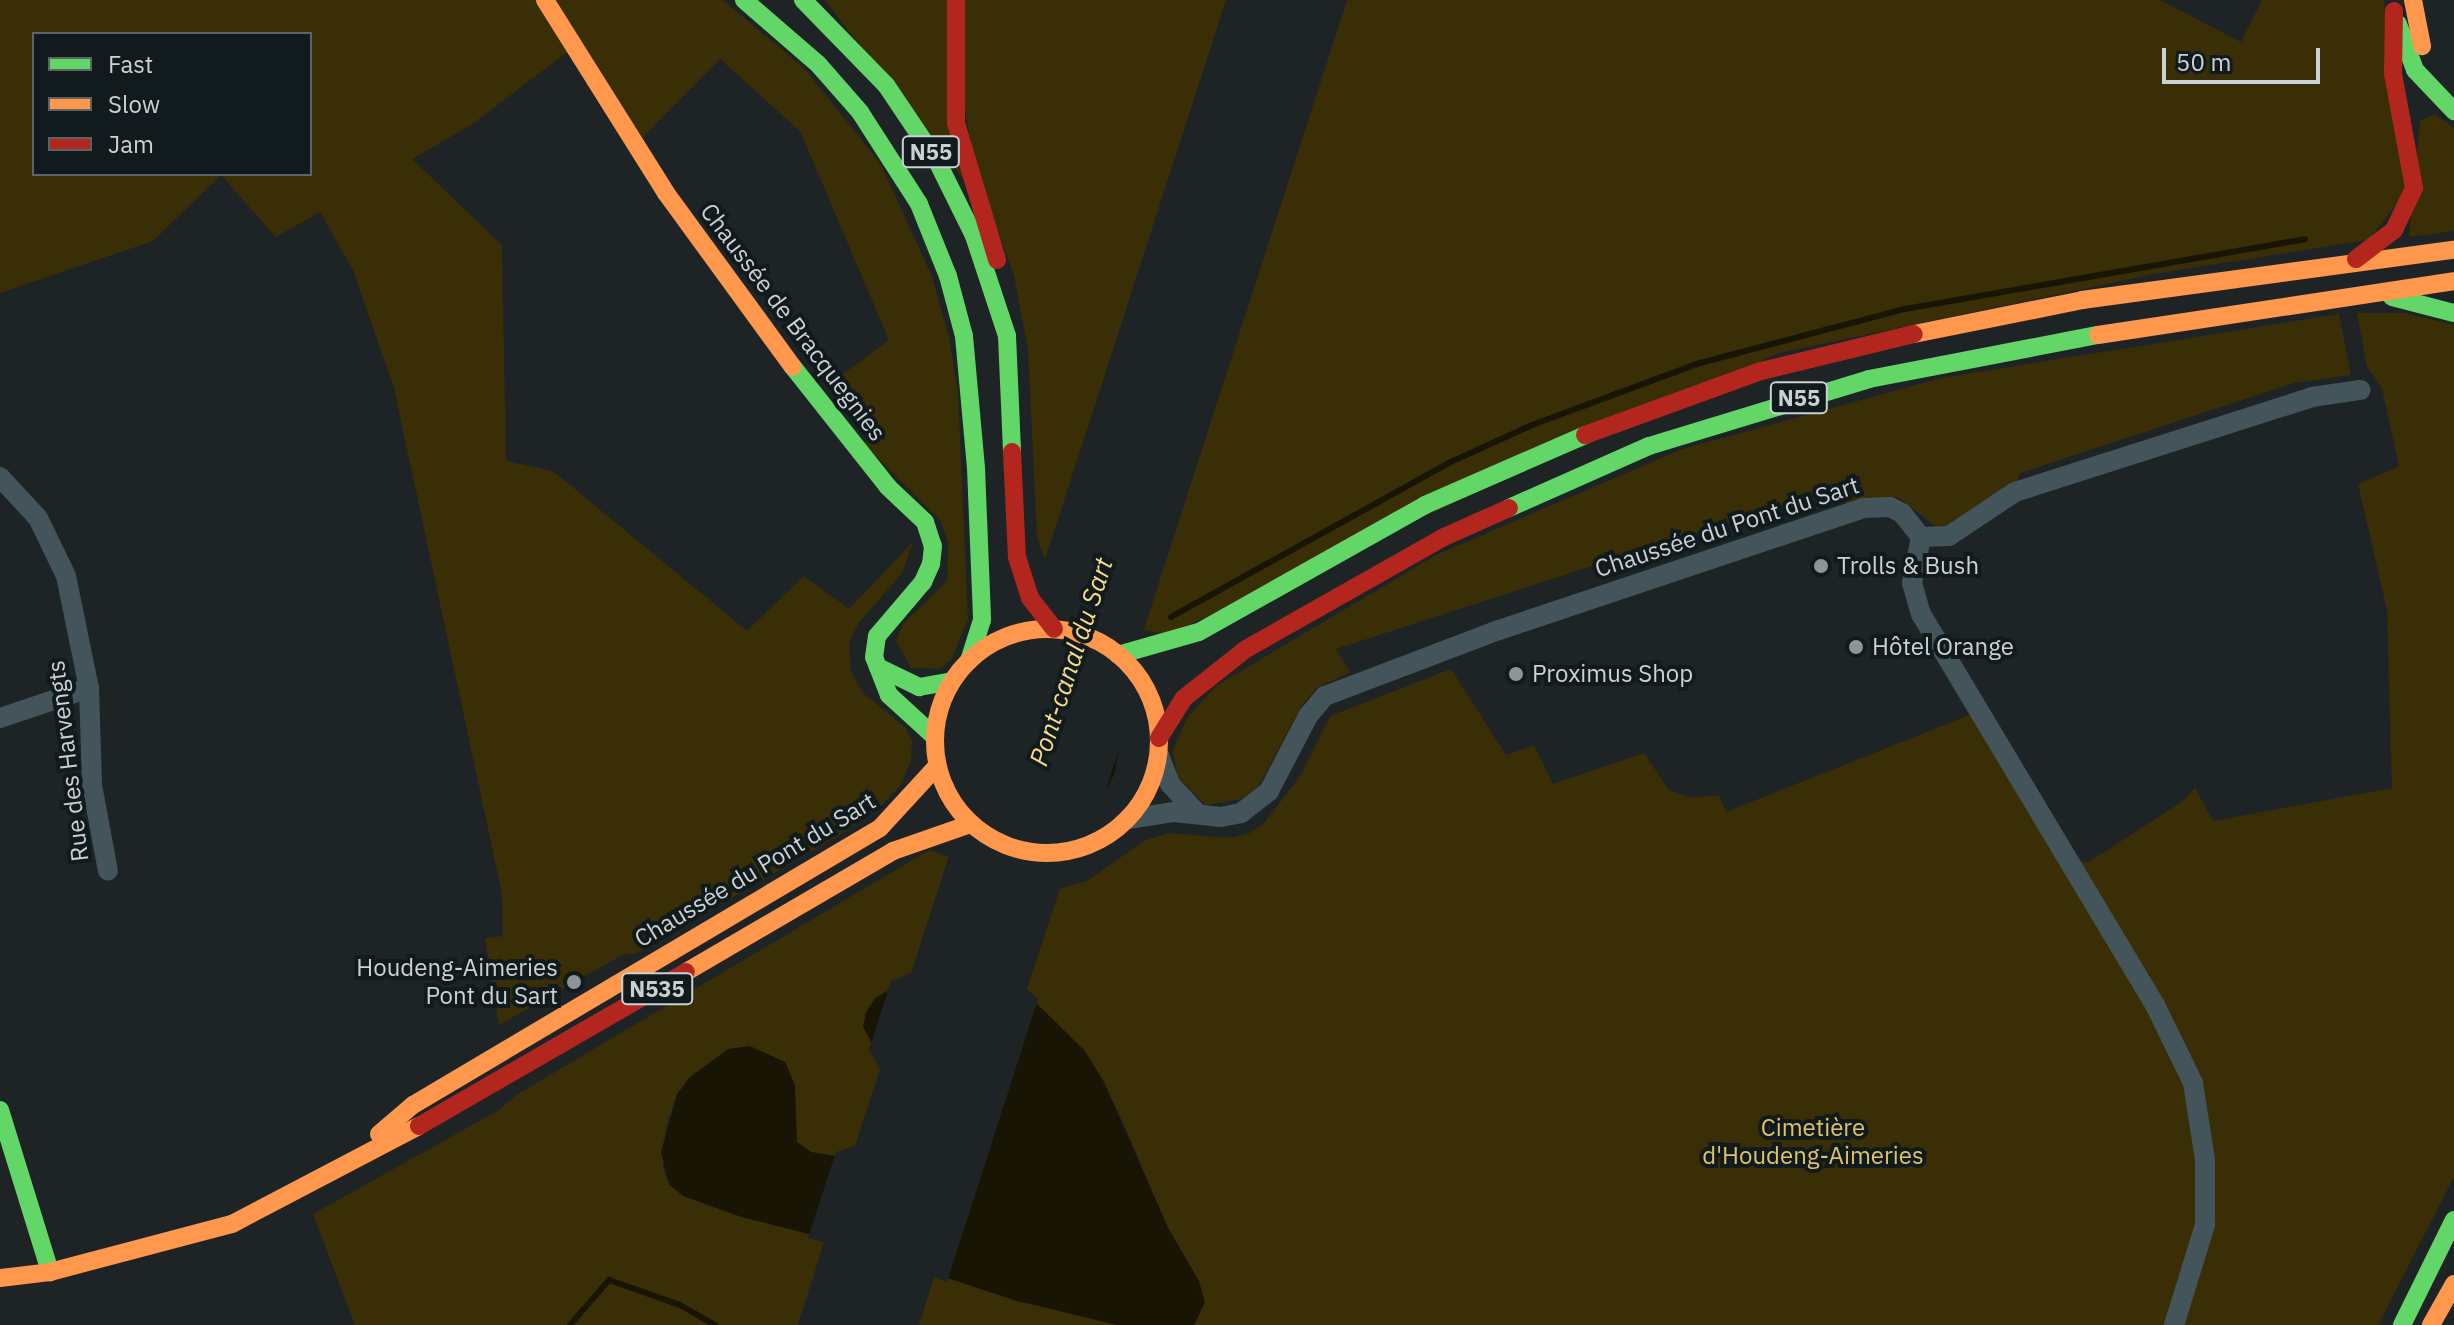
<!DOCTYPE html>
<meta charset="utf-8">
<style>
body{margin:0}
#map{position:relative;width:2454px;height:1325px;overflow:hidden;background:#1e2425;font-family:"IBM Plex Sans",sans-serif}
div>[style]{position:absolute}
.green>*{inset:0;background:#392e06}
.water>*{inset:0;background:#191505}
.pier>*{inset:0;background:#1e2425}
.stream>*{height:6px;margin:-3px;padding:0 3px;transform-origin:3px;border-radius:3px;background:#191505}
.street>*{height:20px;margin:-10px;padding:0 10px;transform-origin:10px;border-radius:10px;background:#43555a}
.fast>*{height:18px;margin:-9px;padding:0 9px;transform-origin:9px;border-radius:9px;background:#63d668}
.slow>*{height:18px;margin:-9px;padding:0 9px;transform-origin:9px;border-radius:9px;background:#ff974d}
.slow>.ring{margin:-9px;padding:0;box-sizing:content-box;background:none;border:18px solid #ff974d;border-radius:50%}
.jam>*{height:18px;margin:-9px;padding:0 9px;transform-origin:9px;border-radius:9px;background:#b3261e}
.dots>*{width:22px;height:22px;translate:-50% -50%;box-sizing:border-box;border:4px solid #111b1e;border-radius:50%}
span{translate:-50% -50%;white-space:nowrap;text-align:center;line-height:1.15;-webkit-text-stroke:8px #111b1e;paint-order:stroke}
.shield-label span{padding:2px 6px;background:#111b1e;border:2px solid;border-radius:6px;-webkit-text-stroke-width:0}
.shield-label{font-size:22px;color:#ccd2d4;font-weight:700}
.street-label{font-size:24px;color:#ccd2d4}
.poi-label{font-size:24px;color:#ccd2d4}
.left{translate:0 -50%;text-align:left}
.right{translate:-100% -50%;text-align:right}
.park-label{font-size:24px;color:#dfc369}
.water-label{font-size:26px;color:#f9dc83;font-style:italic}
.legend{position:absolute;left:32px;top:32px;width:280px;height:144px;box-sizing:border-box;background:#111b1e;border:2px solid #5c6467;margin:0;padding:10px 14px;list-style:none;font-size:24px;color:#ccd2d4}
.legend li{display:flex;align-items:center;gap:16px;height:40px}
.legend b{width:40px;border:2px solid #5c6467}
.scale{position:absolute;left:2162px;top:48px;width:158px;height:36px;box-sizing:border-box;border:4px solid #ccd2d4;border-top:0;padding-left:10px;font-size:24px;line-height:28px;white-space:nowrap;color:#ccd2d4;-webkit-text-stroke:6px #111b1e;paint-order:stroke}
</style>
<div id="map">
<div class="green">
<div style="clip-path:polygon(evenodd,0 0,723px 0,805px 69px,880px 163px,932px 276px,949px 338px,958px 393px,968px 618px,952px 659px,939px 669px,911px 668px,896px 641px,902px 625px,947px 581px,948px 542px,941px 521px,863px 443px,878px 432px,838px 378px,889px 340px,800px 131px,720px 59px,634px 146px,573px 48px,471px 125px,412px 159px,502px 245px,506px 461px,553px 471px,747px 631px,804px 576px,849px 609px,913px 542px,902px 573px,858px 624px,849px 643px,851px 671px,863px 693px,906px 728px,912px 742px,911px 761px,900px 786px,878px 809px,841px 834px,637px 953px,622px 955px,499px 1025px,485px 938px,503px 936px,502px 894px,394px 388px,353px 270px,320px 212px,276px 237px,221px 175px,153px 241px,0 293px,0 0,34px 34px,310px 34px,310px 174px,34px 174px,34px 34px)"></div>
<div style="clip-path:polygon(825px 0,948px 0,964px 180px)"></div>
<div style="clip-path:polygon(965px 0,2160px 0,2241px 42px,2262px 0,2384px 0,2405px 193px,2368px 240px,2154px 274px,1779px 353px,1167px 635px,1064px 612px,1037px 537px,1028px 350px,1014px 275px,976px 173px,958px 70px)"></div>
<div style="clip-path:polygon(2435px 114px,2454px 128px,2454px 231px,2409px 237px,2420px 121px)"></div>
<div style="clip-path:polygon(2357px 313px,2406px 313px,2454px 325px,2454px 1177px,2378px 1325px,1194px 1325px,1199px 1316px,1199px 1281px,1168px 1228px,1120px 1115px,1085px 1051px,901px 1095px,883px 1137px,842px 1157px,811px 1152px,797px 1142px,795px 1110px,690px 1077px,677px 1094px,666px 1126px,663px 1169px,669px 1184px,683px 1196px,741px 1217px,857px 1246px,1014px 1300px,1117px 1325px,355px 1325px,313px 1214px,499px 1110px,518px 1094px,929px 850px,1051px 891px,1087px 881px,1144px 841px,1168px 833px,1228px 838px,1248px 834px,1265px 822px,1300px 776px,1330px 716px,1451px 669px,1506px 755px,1534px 745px,1553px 784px,1644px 753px,1669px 790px,1692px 798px,1719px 795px,1726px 812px,1977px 712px,2071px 861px,2089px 862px,2183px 801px,2195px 788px,2213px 821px,2392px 788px,2387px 610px,2358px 484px,2399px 466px,2382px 388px,2367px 367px)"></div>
<div style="clip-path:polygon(2339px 314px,2351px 375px,2294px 383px,2020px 473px,2016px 486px,1950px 529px,1938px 528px,1898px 497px,1846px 505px,1836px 487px,1336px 649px,1350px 672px,1317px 688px,1302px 705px,1258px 787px,1241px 799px,1206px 805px,1177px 776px,1173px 750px,1187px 718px,1216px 686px,1436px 555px,1682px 449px,1941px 378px)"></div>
</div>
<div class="water">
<div style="clip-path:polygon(1111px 716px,1119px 745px,1115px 773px,1103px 796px,1083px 813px,1023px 990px,1085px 1051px,1104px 1082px,1168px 1228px,1199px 1281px,1205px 1302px,1194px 1325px,1117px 1325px,1014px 1300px,829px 1239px,742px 1217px,683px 1196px,669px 1184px,661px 1152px,677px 1094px,690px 1077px,728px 1049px,750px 1046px,785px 1062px,795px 1085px,797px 1142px,811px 1152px,842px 1157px,858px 1149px,885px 1068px,863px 1027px,866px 1012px,875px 998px,914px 976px)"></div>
</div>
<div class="pier">
<div style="clip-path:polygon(1226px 0,1347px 0,1116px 716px,1122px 739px,1102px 802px,1083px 818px,1027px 989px,1038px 999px,947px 1282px,934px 1277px,919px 1325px,798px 1325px,824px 1242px,808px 1238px,836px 1152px,855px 1146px,880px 1069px,869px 1050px,891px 981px,911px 973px,973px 782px,965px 749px,981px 700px,1006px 680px)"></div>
</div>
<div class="stream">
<div style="left:1171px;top:617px;width:322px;rotate:-29deg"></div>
<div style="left:1453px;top:461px;width:87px;rotate:-24.5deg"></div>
<div style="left:1532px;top:425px;width:179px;rotate:-20.3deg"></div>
<div style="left:1700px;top:363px;width:212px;rotate:-14.8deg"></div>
<div style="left:1905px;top:309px;width:406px;rotate:-9.9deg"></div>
<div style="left:570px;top:1325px;width:60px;rotate:-49.1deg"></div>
<div style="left:609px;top:1280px;width:75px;rotate:19.4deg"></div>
<div style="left:680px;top:1305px;width:40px;rotate:29.7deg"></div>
</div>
<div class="street">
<div style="left:0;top:477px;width:56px;rotate:47.2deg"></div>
<div style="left:38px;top:518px;width:64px;rotate:64.2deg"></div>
<div style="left:66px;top:576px;width:114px;rotate:78.4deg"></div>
<div style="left:89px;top:688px;width:97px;rotate:88.2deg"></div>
<div style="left:92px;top:785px;width:87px;rotate:79.5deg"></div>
<div style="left:1921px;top:537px;width:47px;rotate:101.1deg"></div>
<div style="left:1912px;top:583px;width:32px;rotate:74deg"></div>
<div style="left:1921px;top:614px;width:456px;rotate:59.1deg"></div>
<div style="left:2155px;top:1005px;width:87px;rotate:64deg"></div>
<div style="left:2193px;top:1083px;width:78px;rotate:81.1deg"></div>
<div style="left:2205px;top:1160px;width:65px;rotate:90deg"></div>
<div style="left:2205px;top:1225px;width:105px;rotate:107.2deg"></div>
<div style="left:1921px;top:537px;width:28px;rotate:-2deg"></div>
<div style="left:1949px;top:536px;width:79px;rotate:-33.7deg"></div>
<div style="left:2015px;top:492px;width:312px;rotate:-17.7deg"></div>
<div style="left:2312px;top:397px;width:49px;rotate:-8.3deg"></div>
<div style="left:0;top:718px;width:94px;rotate:-18.6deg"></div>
<div style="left:1159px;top:755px;width:31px;rotate:69deg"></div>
<div style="left:1170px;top:784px;width:40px;rotate:47deg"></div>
<div style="left:1128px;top:819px;width:47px;rotate:-8.7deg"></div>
<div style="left:1174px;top:812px;width:47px;rotate:6.1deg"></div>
<div style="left:1221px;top:817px;width:20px;rotate:-11deg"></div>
<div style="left:1241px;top:813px;width:36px;rotate:-38deg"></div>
<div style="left:1269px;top:791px;width:85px;rotate:-62.5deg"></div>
<div style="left:1308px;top:716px;width:26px;rotate:-50deg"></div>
<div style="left:1325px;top:696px;width:186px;rotate:-20.8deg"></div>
<div style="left:1499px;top:630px;width:384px;rotate:-18.5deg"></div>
<div style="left:1863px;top:508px;width:27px;rotate:-2deg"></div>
<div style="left:1890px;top:507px;width:13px;rotate:27deg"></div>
<div style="left:1902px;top:513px;width:31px;rotate:52deg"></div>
</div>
<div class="fast">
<div style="left:744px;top:0;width:98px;rotate:40.9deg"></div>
<div style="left:818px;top:64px;width:64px;rotate:48.8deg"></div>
<div style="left:860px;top:112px;width:109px;rotate:57.3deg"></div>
<div style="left:919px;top:204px;width:78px;rotate:68.1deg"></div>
<div style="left:948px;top:276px;width:62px;rotate:75.1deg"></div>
<div style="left:964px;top:336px;width:133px;rotate:84.8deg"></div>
<div style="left:976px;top:468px;width:152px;rotate:87.7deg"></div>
<div style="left:982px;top:620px;width:43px;rotate:107.6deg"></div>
<div style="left:803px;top:0;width:119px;rotate:45.7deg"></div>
<div style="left:886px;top:85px;width:92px;rotate:56.1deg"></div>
<div style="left:937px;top:161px;width:84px;rotate:63.7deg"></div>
<div style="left:974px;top:236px;width:105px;rotate:71.7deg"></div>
<div style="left:1007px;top:336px;width:116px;rotate:87.5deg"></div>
<div style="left:2398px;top:24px;width:49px;rotate:69.7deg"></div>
<div style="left:2415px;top:70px;width:57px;rotate:46.4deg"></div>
<div style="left:2392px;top:297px;width:64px;rotate:14.5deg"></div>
<div style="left:793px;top:367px;width:153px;rotate:51.6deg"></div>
<div style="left:888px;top:487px;width:51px;rotate:43.4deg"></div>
<div style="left:925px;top:522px;width:25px;rotate:72deg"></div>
<div style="left:933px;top:546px;width:18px;rotate:96deg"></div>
<div style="left:931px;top:564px;width:20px;rotate:114deg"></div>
<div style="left:923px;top:582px;width:71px;rotate:130.4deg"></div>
<div style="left:877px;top:636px;width:21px;rotate:98deg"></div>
<div style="left:874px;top:657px;width:41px;rotate:68.5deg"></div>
<div style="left:889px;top:695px;width:62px;rotate:42.4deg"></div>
<div style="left:1509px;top:508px;width:153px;rotate:-23.9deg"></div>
<div style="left:1649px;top:446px;width:230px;rotate:-16.9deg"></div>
<div style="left:1869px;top:379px;width:233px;rotate:-10.9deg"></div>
<div style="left:1118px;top:655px;width:84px;rotate:-15.9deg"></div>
<div style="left:1199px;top:632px;width:259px;rotate:-29.3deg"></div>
<div style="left:1425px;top:505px;width:175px;rotate:-23.6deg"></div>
<div style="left:878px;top:667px;width:46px;rotate:26deg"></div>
<div style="left:919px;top:687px;width:34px;rotate:-10deg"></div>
<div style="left:0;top:1110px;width:170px;rotate:72.8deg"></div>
<div style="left:2402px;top:1325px;width:117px;rotate:-63.7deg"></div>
</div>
<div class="slow">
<div style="left:545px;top:0;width:228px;rotate:57.9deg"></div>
<div style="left:666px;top:193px;width:215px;rotate:53.9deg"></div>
<div style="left:2413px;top:0;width:47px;rotate:78.9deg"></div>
<div style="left:1914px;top:334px;width:171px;rotate:-11.4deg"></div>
<div style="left:2082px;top:300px;width:375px;rotate:-7.7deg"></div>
<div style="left:2098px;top:335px;width:360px;rotate:-8.6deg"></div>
<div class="ring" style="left:935px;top:629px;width:206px;height:206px"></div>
<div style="left:686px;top:972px;width:240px;rotate:-30.3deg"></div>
<div style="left:893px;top:851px;width:82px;rotate:-19.3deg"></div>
<div style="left:379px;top:1134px;width:45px;rotate:-40.5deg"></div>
<div style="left:413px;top:1105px;width:543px;rotate:-30.67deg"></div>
<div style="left:880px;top:828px;width:84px;rotate:-47.4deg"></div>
<div style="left:0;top:1278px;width:50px;rotate:-6.8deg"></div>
<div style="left:50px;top:1272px;width:188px;rotate:-14.8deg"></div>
<div style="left:232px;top:1224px;width:211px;rotate:-27.7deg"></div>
<div style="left:2431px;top:1325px;width:47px;rotate:-60.7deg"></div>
</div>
<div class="jam">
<div style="left:956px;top:0;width:123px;rotate:90deg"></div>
<div style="left:956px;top:123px;width:143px;rotate:73.3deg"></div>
<div style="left:2356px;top:259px;width:48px;rotate:-37.3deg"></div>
<div style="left:2394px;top:230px;width:47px;rotate:-64.5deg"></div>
<div style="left:2414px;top:188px;width:116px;rotate:-100.4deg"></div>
<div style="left:2393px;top:74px;width:63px;rotate:-89.1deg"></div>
<div style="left:1585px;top:435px;width:187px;rotate:-20deg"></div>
<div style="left:1761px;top:371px;width:157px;rotate:-13.6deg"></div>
<div style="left:1012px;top:452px;width:105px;rotate:87.3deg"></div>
<div style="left:1017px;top:557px;width:43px;rotate:72.4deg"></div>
<div style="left:1030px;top:598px;width:39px;rotate:52deg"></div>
<div style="left:1159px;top:738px;width:47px;rotate:-58deg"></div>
<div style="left:1184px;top:698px;width:79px;rotate:-38.3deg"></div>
<div style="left:1246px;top:649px;width:227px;rotate:-29.5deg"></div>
<div style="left:1444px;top:537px;width:71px;rotate:-24deg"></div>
<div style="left:419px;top:1126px;width:308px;rotate:-30deg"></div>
</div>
<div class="dots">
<div style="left:1821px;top:566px;background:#8f9597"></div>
<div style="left:1856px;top:647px;background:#8f9597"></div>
<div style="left:1516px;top:674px;background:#8f9597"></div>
<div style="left:574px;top:982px;background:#8f9597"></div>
</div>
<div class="shield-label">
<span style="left:931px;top:152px">N55</span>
<span style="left:1799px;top:398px">N55</span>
<span style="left:657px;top:989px">N535</span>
</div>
<div class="street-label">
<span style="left:793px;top:322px;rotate:53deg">Chaussée de Bracquegnies</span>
<span style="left:1727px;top:527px;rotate:-18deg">Chaussée du Pont du Sart</span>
<span style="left:68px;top:761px;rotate:-97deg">Rue des Harvengts</span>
<span style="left:755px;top:870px;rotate:-31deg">Chaussée du Pont du Sart</span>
</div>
<div class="poi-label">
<span class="left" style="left:1837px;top:566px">Trolls &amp; Bush</span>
<span class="left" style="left:1872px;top:647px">Hôtel Orange</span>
<span class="left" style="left:1532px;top:674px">Proximus Shop</span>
<span class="right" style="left:558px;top:982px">Houdeng-Aimeries<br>Pont du Sart</span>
</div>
<div class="park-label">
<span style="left:1813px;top:1142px">Cimetière<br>d'Houdeng-Aimeries</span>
</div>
<div class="water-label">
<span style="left:1071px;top:662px;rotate:-72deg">Pont-canal du Sart</span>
</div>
<ul class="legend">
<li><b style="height:10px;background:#63d668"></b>Fast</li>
<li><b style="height:10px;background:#ff974d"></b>Slow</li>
<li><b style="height:10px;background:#b3261e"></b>Jam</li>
</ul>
<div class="scale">50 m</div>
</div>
